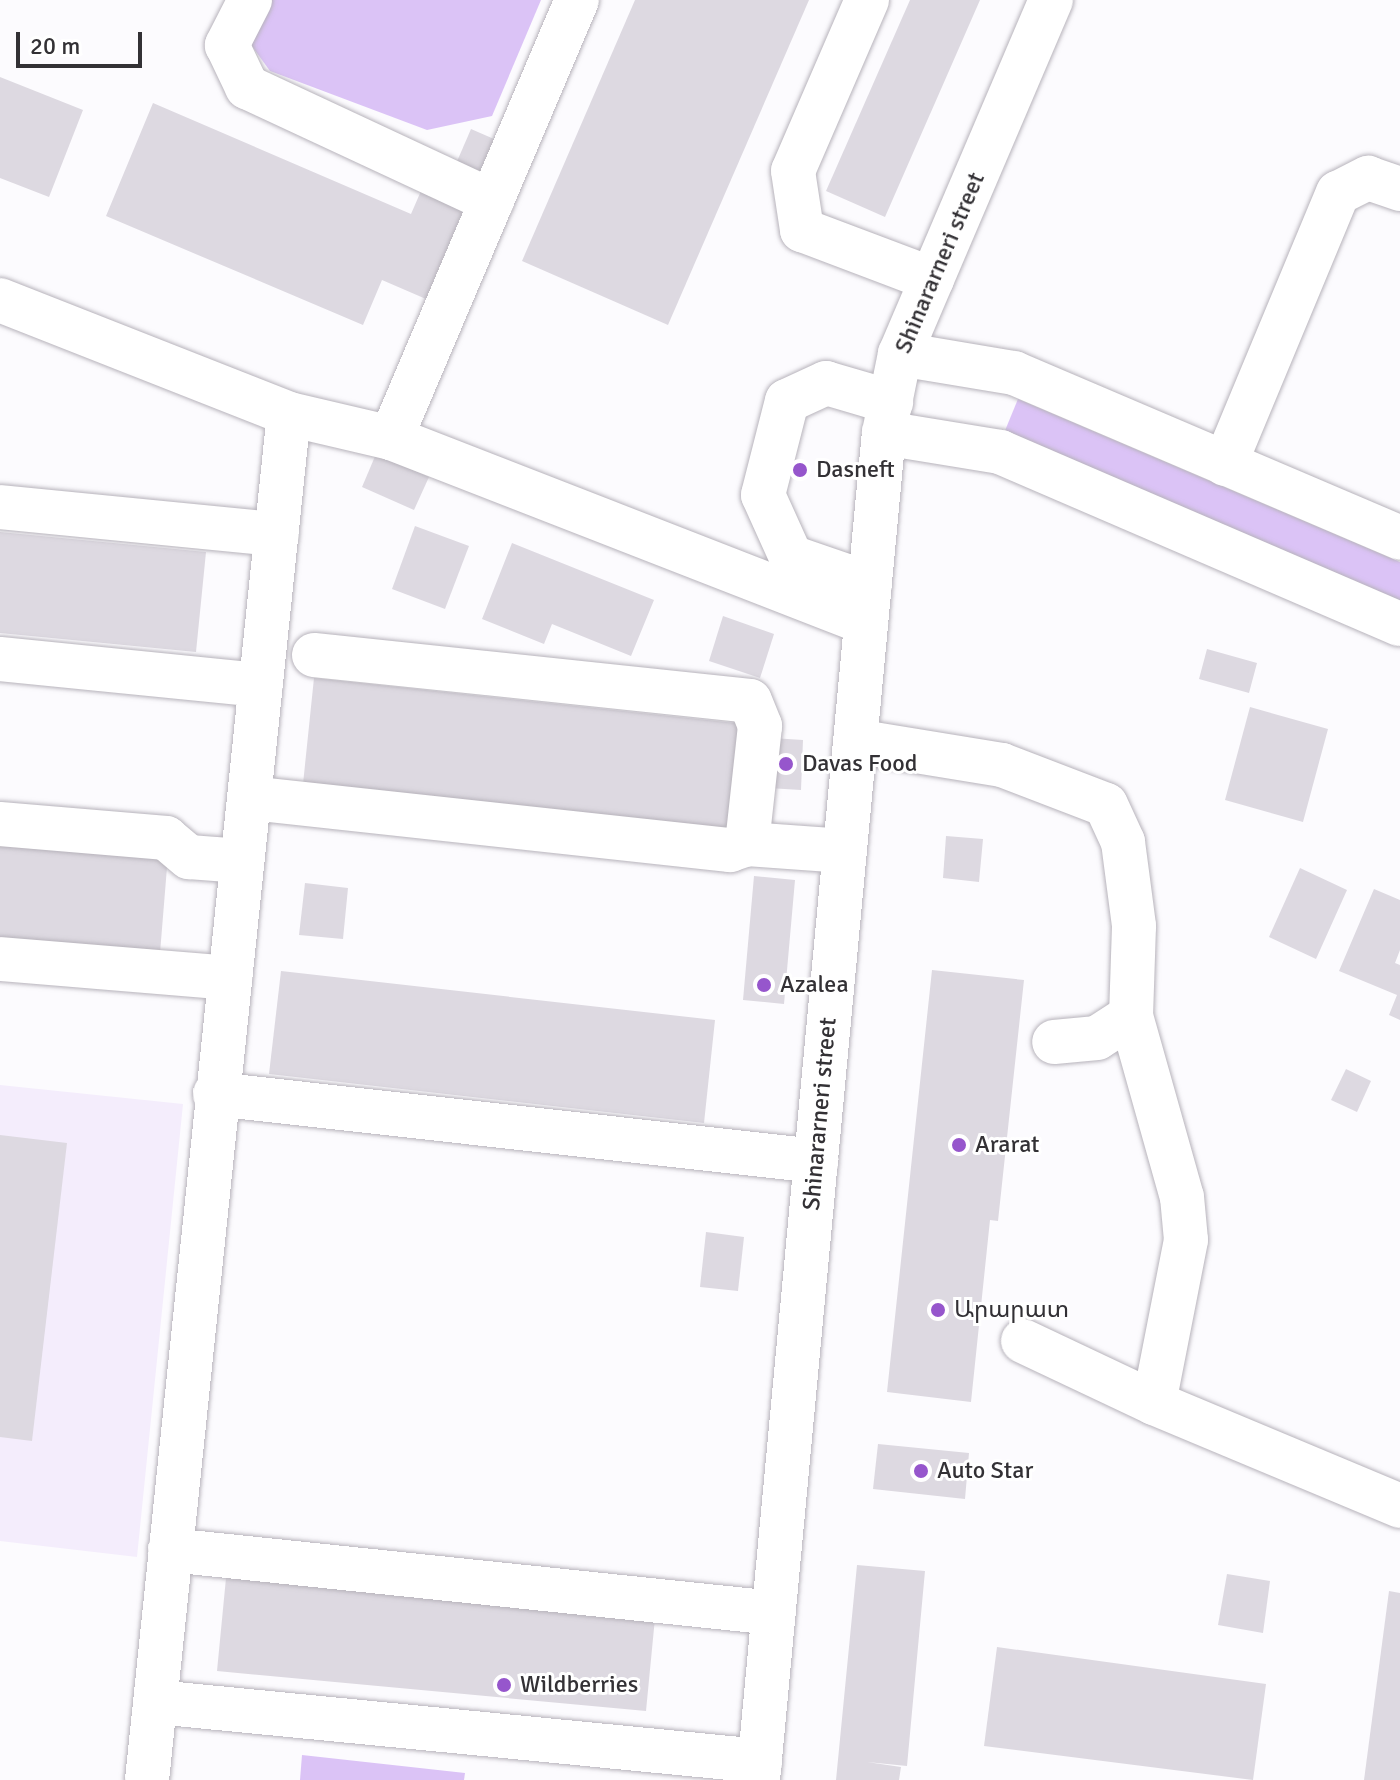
<!DOCTYPE html>
<meta charset="utf-8">
<style>
body{margin:0}
#map{position:relative;width:1400px;height:1780px;overflow:hidden;background:#fcfbfe;font-family:Signika,"Noto Sans Armenian",sans-serif}
div>[style]{position:absolute}
.built>*{inset:0;background:#f4edfc}
.green>*{inset:0;background:#dbc3f6}
.building>*{inset:0;background:#ddd9e1}
.roads{filter:drop-shadow(0 0 2px #b7b3bb) drop-shadow(0 0 2px #b7b3bb)}
.minor>*{height:44px;margin:-22px;padding:0 22px;transform-origin:22px;border-radius:22px;background:#fff}
.dots>*{width:22px;height:22px;translate:-50% -50%;box-sizing:border-box;border:4px solid #fff;border-radius:50%}
span{translate:-50% -50%;white-space:nowrap;text-align:center;line-height:1.15;-webkit-text-stroke:6px #fff;paint-order:stroke}
.street-label{font-size:24px;color:#333135}
.poi-label{font-size:24px;color:#333135}
.left{translate:0 -50%;text-align:left}
.scale{position:absolute;left:16px;top:32px;width:126px;height:36px;box-sizing:border-box;border:4px solid #333135;border-top:0;padding-left:10px;font-size:24px;line-height:28px;white-space:nowrap;color:#333135;-webkit-text-stroke:6px #fff;paint-order:stroke}
</style>
<div id="map">
<div class="built">
<div style="clip-path:polygon(0 1085px,183px 1104px,137px 1557px,0 1541px)"></div>
</div>
<div class="green">
<div style="clip-path:polygon(270px 0,541px 0,492px 116px,427px 130px,270px 71px,249px 42px)"></div>
<div style="clip-path:polygon(1018px 399px,1400px 562px,1400px 602px,1004px 433px)"></div>
<div style="clip-path:polygon(302px 1755px,465px 1773px,464px 1780px,300px 1780px)"></div>
</div>
<div class="building">
<div style="clip-path:polygon(635px 0,809px 0,668px 325px,522px 261px)"></div>
<div style="clip-path:polygon(910px 0,980px 0,885px 217px,826px 191px)"></div>
<div style="clip-path:polygon(0 77px,83px 110px,49px 197px,0 178px)"></div>
<div style="clip-path:polygon(153px 103px,411px 214px,421px 191px,464px 209px,426px 299px,382px 280px,363px 325px,106px 216px)"></div>
<div style="clip-path:polygon(471px 129px,494px 139px,478px 176px,455px 166px)"></div>
<div style="clip-path:polygon(376px 454px,429px 477px,414px 510px,362px 487px)"></div>
<div style="clip-path:polygon(415px 526px,469px 546px,445px 609px,392px 589px)"></div>
<div style="clip-path:polygon(0 532px,206px 552px,196px 652px,0 633px)"></div>
<div style="clip-path:polygon(512px 543px,654px 600px,631px 656px,552px 624px,544px 644px,482px 619px)"></div>
<div style="clip-path:polygon(723px 616px,774px 634px,760px 678px,709px 661px)"></div>
<div style="clip-path:polygon(1207px 649px,1257px 663px,1249px 693px,1199px 679px)"></div>
<div style="clip-path:polygon(314px 678px,745px 724px,734px 829px,303px 784px)"></div>
<div style="clip-path:polygon(1250px 707px,1328px 729px,1303px 822px,1225px 800px)"></div>
<div style="clip-path:polygon(772px 738px,803px 740px,801px 790px,768px 788px)"></div>
<div style="clip-path:polygon(946px 836px,983px 839px,979px 882px,943px 878px)"></div>
<div style="clip-path:polygon(0 841px,168px 855px,160px 953px,0 940px)"></div>
<div style="clip-path:polygon(1300px 868px,1347px 890px,1316px 959px,1269px 937px)"></div>
<div style="clip-path:polygon(754px 876px,795px 880px,784px 1004px,743px 1000px)"></div>
<div style="clip-path:polygon(305px 883px,348px 888px,343px 939px,299px 935px)"></div>
<div style="clip-path:polygon(1374px 889px,1400px 900px,1400px 950px,1395px 963px,1400px 965px,1400px 1020px,1389px 1015px,1397px 995px,1339px 971px)"></div>
<div style="clip-path:polygon(932px 970px,1024px 980px,998px 1221px,990px 1220px,971px 1402px,887px 1392px)"></div>
<div style="clip-path:polygon(281px 971px,715px 1020px,704px 1123px,269px 1074px)"></div>
<div style="clip-path:polygon(1346px 1069px,1371px 1081px,1357px 1112px,1331px 1100px)"></div>
<div style="clip-path:polygon(0 1135px,67px 1143px,32px 1441px,0 1437px)"></div>
<div style="clip-path:polygon(706px 1232px,744px 1237px,738px 1291px,700px 1287px)"></div>
<div style="clip-path:polygon(878px 1444px,969px 1453px,965px 1499px,873px 1489px)"></div>
<div style="clip-path:polygon(857px 1565px,925px 1571px,907px 1766px,867px 1762px,901px 1767px,899px 1780px,836px 1780px)"></div>
<div style="clip-path:polygon(1227px 1574px,1270px 1581px,1263px 1633px,1218px 1625px)"></div>
<div style="clip-path:polygon(226px 1578px,655px 1618px,646px 1711px,217px 1671px)"></div>
<div style="clip-path:polygon(1389px 1591px,1400px 1593px,1400px 1780px,1364px 1780px)"></div>
<div style="clip-path:polygon(997px 1647px,1266px 1684px,1253px 1780px,984px 1746px)"></div>
</div>
<div class="roads">
<div class="minor">
<div style="left:250px;top:0;width:51px;rotate:117.1deg"></div>
<div style="left:227px;top:45px;width:47px;rotate:64.5deg"></div>
<div style="left:247px;top:87px;width:270px;rotate:25deg"></div>
<div style="left:867px;top:0;width:186px;rotate:113.4deg"></div>
<div style="left:793px;top:171px;width:60px;rotate:81.3deg"></div>
<div style="left:802px;top:230px;width:139px;rotate:20.7deg"></div>
<div style="left:0;top:300px;width:311px;rotate:21.5deg"></div>
<div style="left:289px;top:414px;width:105px;rotate:13.2deg"></div>
<div style="left:391px;top:438px;width:510px;rotate:21.28deg"></div>
<div style="left:900px;top:354px;width:116px;rotate:9.5deg"></div>
<div style="left:1014px;top:373px;width:420px;rotate:23.1deg"></div>
<div style="left:884px;top:433px;width:118px;rotate:9.3deg"></div>
<div style="left:1000px;top:452px;width:435px;rotate:23.3deg"></div>
<div style="left:391px;top:438px;width:476px;rotate:-67deg"></div>
<div style="left:1225px;top:464px;width:294px;rotate:-67.4deg"></div>
<div style="left:1338px;top:193px;width:34px;rotate:-27deg"></div>
<div style="left:1368px;top:178px;width:34px;rotate:19deg"></div>
<div style="left:0;top:507px;width:278px;rotate:5.6deg"></div>
<div style="left:870px;top:584px;width:83px;rotate:-161.1deg"></div>
<div style="left:791px;top:557px;width:68px;rotate:-114.3deg"></div>
<div style="left:763px;top:495px;width:97px;rotate:-75.7deg"></div>
<div style="left:787px;top:401px;width:43px;rotate:-24.8deg"></div>
<div style="left:826px;top:383px;width:68px;rotate:16.3deg"></div>
<div style="left:314px;top:655px;width:438px;rotate:6deg"></div>
<div style="left:750px;top:701px;width:27px;rotate:68deg"></div>
<div style="left:760px;top:726px;width:119px;rotate:96.3deg"></div>
<div style="left:0;top:659px;width:262px;rotate:5.7deg"></div>
<div style="left:855px;top:741px;width:149px;rotate:9.3deg"></div>
<div style="left:1002px;top:765px;width:111px;rotate:21deg"></div>
<div style="left:1106px;top:805px;width:41px;rotate:65.3deg"></div>
<div style="left:1123px;top:842px;width:85px;rotate:82.5deg"></div>
<div style="left:1134px;top:926px;width:90px;rotate:91.9deg"></div>
<div style="left:1131px;top:1016px;width:40px;rotate:147.1deg"></div>
<div style="left:1097px;top:1038px;width:43px;rotate:174.7deg"></div>
<div style="left:250px;top:798px;width:483px;rotate:6.2deg"></div>
<div style="left:730px;top:850px;width:18px;rotate:-19deg"></div>
<div style="left:747px;top:844px;width:98px;rotate:4.1deg"></div>
<div style="left:0;top:824px;width:167px;rotate:4.8deg"></div>
<div style="left:166px;top:838px;width:30px;rotate:40deg"></div>
<div style="left:189px;top:857px;width:53px;rotate:4.3deg"></div>
<div style="left:0;top:959px;width:231px;rotate:4.7deg"></div>
<div style="left:1131px;top:1016px;width:188px;rotate:74.3deg"></div>
<div style="left:1182px;top:1197px;width:43px;rotate:84.7deg"></div>
<div style="left:1186px;top:1240px;width:166px;rotate:101.1deg"></div>
<div style="left:215px;top:1094px;width:605px;rotate:6.36deg"></div>
<div style="left:1023px;top:1341px;width:145px;rotate:25.3deg"></div>
<div style="left:1154px;top:1403px;width:267px;rotate:22.7deg"></div>
<div style="left:170px;top:1550px;width:607px;rotate:5.95deg"></div>
<div style="left:156px;top:1702px;width:607px;rotate:5.58deg"></div>
<div style="left:147px;top:1780px;width:1373px;rotate:-84.07deg"></div>
<div style="left:758px;top:1780px;width:1353px;rotate:-84.66deg"></div>
<div style="left:884px;top:433px;width:81px;rotate:-78.6deg"></div>
<div style="left:900px;top:354px;width:385px;rotate:-66.9deg"></div>
</div>
</div>
<div class="dots">
<div style="left:800px;top:470px;background:#9656cc"></div>
<div style="left:786px;top:764px;background:#9656cc"></div>
<div style="left:764px;top:985px;background:#9656cc"></div>
<div style="left:959px;top:1145px;background:#9656cc"></div>
<div style="left:938px;top:1310px;background:#9656cc"></div>
<div style="left:921px;top:1471px;background:#9656cc"></div>
<div style="left:504px;top:1685px;background:#9656cc"></div>
</div>
<div class="street-label">
<span style="left:940px;top:263px;rotate:-67deg">Shinararneri street</span>
<span style="left:820px;top:1114px;rotate:-85deg">Shinararneri street</span>
</div>
<div class="poi-label">
<span class="left" style="left:816px;top:470px">Dasneft</span>
<span class="left" style="left:802px;top:764px">Davas Food</span>
<span class="left" style="left:780px;top:985px">Azalea</span>
<span class="left" style="left:975px;top:1145px">Ararat</span>
<span class="left" style="left:954px;top:1310px">Արարատ</span>
<span class="left" style="left:937px;top:1471px">Auto Star</span>
<span class="left" style="left:520px;top:1685px">Wildberries</span>
</div>
<div class="scale">20 m</div>
</div>
